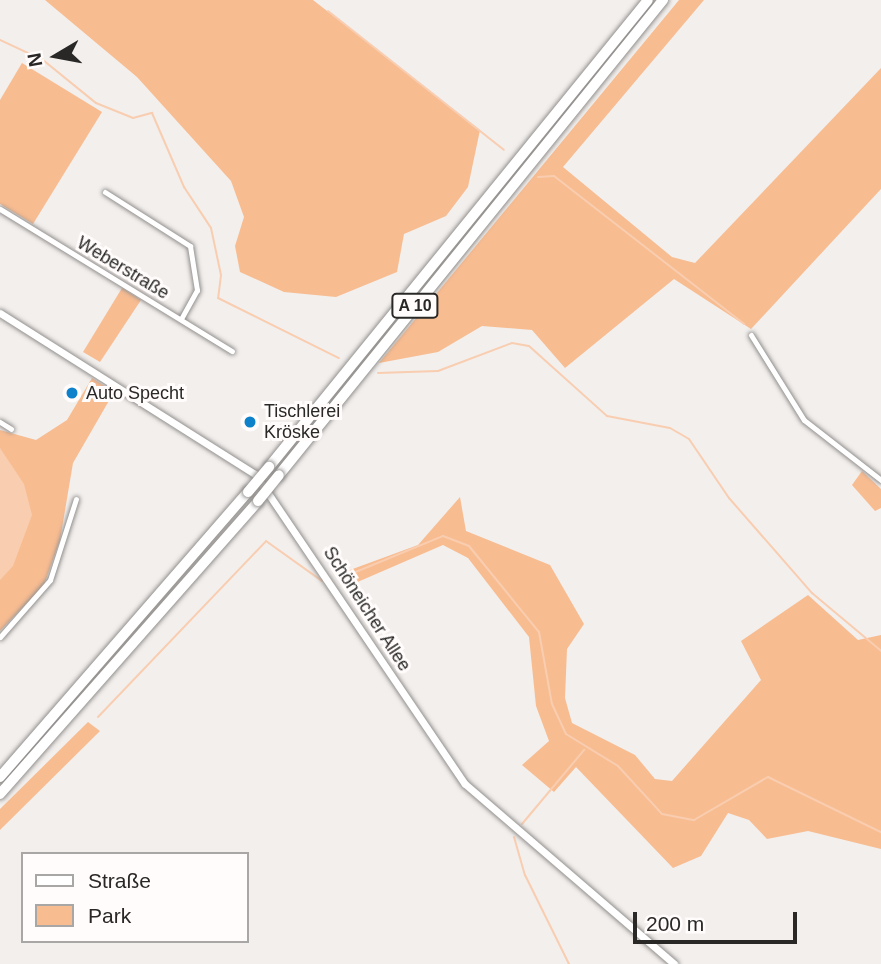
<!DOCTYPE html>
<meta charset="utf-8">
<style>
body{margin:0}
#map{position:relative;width:881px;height:964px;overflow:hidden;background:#f2efed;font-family:Arial,sans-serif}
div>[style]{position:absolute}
.green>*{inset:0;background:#f8bc91}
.water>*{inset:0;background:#f9cdb0}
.stream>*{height:2px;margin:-1px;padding:0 1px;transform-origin:1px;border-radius:1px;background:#f9cdb0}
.roads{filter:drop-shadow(0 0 2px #928f8d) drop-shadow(0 0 2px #928f8d)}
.minor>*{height:5px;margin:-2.5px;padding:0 2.5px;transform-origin:2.5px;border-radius:2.5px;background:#fff}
.tertiary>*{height:7px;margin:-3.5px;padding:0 3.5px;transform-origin:3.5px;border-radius:3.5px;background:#fff}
.motorway>*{height:10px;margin:-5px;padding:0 5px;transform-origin:5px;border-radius:5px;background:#fff}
.bridges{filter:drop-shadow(0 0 2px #928f8d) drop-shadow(0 0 2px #928f8d)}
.motorway-bridge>*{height:10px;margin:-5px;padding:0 5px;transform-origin:5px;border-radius:5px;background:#fff}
.dots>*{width:19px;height:19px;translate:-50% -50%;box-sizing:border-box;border:4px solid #fffcfb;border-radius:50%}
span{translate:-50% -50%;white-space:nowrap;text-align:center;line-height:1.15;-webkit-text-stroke:6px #fffcfb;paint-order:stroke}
.shield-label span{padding:2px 5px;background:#fffcfb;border:2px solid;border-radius:5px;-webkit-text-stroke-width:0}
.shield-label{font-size:16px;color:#292827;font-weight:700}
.street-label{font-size:18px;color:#292827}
.poi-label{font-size:18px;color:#292827}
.left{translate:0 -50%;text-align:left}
.legend{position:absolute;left:21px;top:852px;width:228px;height:91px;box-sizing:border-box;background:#fffcfb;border:2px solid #a9a7a6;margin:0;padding:9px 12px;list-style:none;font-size:21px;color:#292827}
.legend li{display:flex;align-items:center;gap:14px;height:35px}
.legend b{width:35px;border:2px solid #a9a7a6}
.north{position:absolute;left:21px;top:21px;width:70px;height:70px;-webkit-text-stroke:5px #fffcfb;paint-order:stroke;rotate:260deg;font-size:19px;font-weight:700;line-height:28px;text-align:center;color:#292827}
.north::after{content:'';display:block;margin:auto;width:24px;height:32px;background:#292827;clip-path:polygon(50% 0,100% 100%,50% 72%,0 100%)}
.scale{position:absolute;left:633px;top:912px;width:164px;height:32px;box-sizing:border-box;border:4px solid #292827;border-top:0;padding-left:9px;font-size:21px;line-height:24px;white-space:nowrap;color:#292827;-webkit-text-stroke:5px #fffcfb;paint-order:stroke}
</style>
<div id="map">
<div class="green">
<div style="clip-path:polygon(45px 0,313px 0,480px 130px,468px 187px,446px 216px,404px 234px,397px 272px,336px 297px,284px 292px,240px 272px,235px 246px,244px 217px,231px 181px,137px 77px)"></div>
<div style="clip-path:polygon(679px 0,704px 0,563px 167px,672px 257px,695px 263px,881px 68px,881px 189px,751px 329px,674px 279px,565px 368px,532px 330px,482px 326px,438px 352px,379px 363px)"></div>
<div style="clip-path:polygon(22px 63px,102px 112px,33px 224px,0 204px,0 100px)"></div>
<div style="clip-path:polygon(122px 288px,141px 300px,100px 362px,83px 352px)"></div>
<div style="clip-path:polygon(92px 378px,114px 392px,73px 463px,60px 540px,44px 585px,0 631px,0 430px,36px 440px,67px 420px)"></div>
<div style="clip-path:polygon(862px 471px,881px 489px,881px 508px,875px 511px,852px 485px)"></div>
<div style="clip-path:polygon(460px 497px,466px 531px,550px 565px,584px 624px,567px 649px,565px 698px,572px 723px,635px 755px,655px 779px,672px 781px,761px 680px,741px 641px,808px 595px,858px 640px,881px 635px,881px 849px,808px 831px,767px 839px,749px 820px,728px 813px,701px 856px,673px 868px,576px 767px,554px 792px,522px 765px,549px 741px,536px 706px,529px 637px,468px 558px,443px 545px,346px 587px,339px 574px,418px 545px)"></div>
<div style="clip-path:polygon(88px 722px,100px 731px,0 830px,0 809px)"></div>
</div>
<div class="water">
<div style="clip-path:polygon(0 448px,24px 484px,32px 515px,13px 566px,0 580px)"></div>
</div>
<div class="stream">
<div style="left:328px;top:11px;width:224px;rotate:38.3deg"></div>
<div style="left:0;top:40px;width:47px;rotate:24.9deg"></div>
<div style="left:43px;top:60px;width:68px;rotate:39.1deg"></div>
<div style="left:96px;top:103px;width:40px;rotate:22deg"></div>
<div style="left:133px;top:118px;width:20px;rotate:-15deg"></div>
<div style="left:152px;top:113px;width:81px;rotate:66.6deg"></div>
<div style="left:184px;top:187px;width:49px;rotate:56.6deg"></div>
<div style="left:211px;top:228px;width:48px;rotate:78deg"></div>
<div style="left:221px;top:275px;width:23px;rotate:97deg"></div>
<div style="left:218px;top:298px;width:135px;rotate:26.4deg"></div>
<div style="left:538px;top:177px;width:16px;rotate:-4deg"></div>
<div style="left:554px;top:176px;width:241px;rotate:37.9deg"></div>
<div style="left:378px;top:373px;width:60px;rotate:-1.9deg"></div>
<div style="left:438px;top:371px;width:79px;rotate:-20.7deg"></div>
<div style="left:512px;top:343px;width:17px;rotate:10deg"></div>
<div style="left:529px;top:346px;width:105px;rotate:41.9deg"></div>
<div style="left:607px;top:416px;width:64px;rotate:10.8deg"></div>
<div style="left:670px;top:428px;width:22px;rotate:30deg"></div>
<div style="left:689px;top:439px;width:71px;rotate:55.9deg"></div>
<div style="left:729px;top:498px;width:126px;rotate:48.9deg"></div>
<div style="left:812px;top:593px;width:90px;rotate:40deg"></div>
<div style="left:341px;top:578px;width:110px;rotate:-22.4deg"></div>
<div style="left:443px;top:536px;width:28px;rotate:21deg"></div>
<div style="left:469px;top:546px;width:111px;rotate:50.9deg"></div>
<div style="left:539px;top:632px;width:73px;rotate:79.8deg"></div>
<div style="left:552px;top:704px;width:33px;rotate:65deg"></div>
<div style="left:566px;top:734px;width:61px;rotate:31.6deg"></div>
<div style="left:618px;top:766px;width:65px;rotate:47.5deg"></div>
<div style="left:662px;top:814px;width:33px;rotate:11deg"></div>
<div style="left:694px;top:820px;width:86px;rotate:-30.2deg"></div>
<div style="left:768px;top:777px;width:126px;rotate:26deg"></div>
<div style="left:98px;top:717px;width:243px;rotate:-46.3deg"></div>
<div style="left:266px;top:541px;width:69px;rotate:35.5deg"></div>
<div style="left:522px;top:824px;width:97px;rotate:-50deg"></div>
<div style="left:514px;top:837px;width:40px;rotate:74deg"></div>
<div style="left:525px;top:875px;width:99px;rotate:63.7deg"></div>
</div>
<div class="roads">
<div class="minor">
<div style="left:105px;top:192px;width:101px;rotate:32.4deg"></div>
<div style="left:190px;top:246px;width:45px;rotate:81deg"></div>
<div style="left:197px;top:290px;width:33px;rotate:119deg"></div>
<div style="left:0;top:209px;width:272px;rotate:31.5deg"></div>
<div style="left:751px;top:335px;width:100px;rotate:58.1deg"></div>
<div style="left:804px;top:420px;width:98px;rotate:37.9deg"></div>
<div style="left:0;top:422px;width:13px;rotate:32deg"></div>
<div style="left:0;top:637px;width:76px;rotate:-48.7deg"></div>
<div style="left:50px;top:580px;width:85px;rotate:-72.2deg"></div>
</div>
<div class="tertiary">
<div style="left:0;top:313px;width:302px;rotate:32.3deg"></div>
<div style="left:255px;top:474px;width:374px;rotate:55.9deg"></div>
<div style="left:465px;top:784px;width:276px;rotate:40.7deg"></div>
</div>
<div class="motorway">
<div style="left:269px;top:467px;width:601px;rotate:-50.94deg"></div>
<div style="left:279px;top:475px;width:611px;rotate:-51.05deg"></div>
<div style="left:0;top:777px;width:378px;rotate:-49deg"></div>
<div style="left:0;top:794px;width:390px;rotate:-48.6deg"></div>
</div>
</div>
<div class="bridges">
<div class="motorway-bridge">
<div style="left:248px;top:492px;width:33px;rotate:-50deg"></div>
<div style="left:258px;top:501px;width:33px;rotate:-51deg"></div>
</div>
</div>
<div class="dots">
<div style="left:72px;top:393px;background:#0d81ca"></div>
<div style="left:250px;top:422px;background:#0d81ca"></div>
</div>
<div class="shield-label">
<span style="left:415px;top:306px">A 10</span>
</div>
<div class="street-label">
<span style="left:123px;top:268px;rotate:31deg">Weberstraße</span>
<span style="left:367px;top:609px;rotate:57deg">Schöneicher Allee</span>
</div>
<div class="poi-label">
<span class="left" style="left:86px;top:393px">Auto Specht</span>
<span class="left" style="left:264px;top:422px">Tischlerei<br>Kröske</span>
</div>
<ul class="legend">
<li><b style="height:9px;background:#fff"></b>Straße</li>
<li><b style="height:19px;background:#f8bc91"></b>Park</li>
</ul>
<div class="north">N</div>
<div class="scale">200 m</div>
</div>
